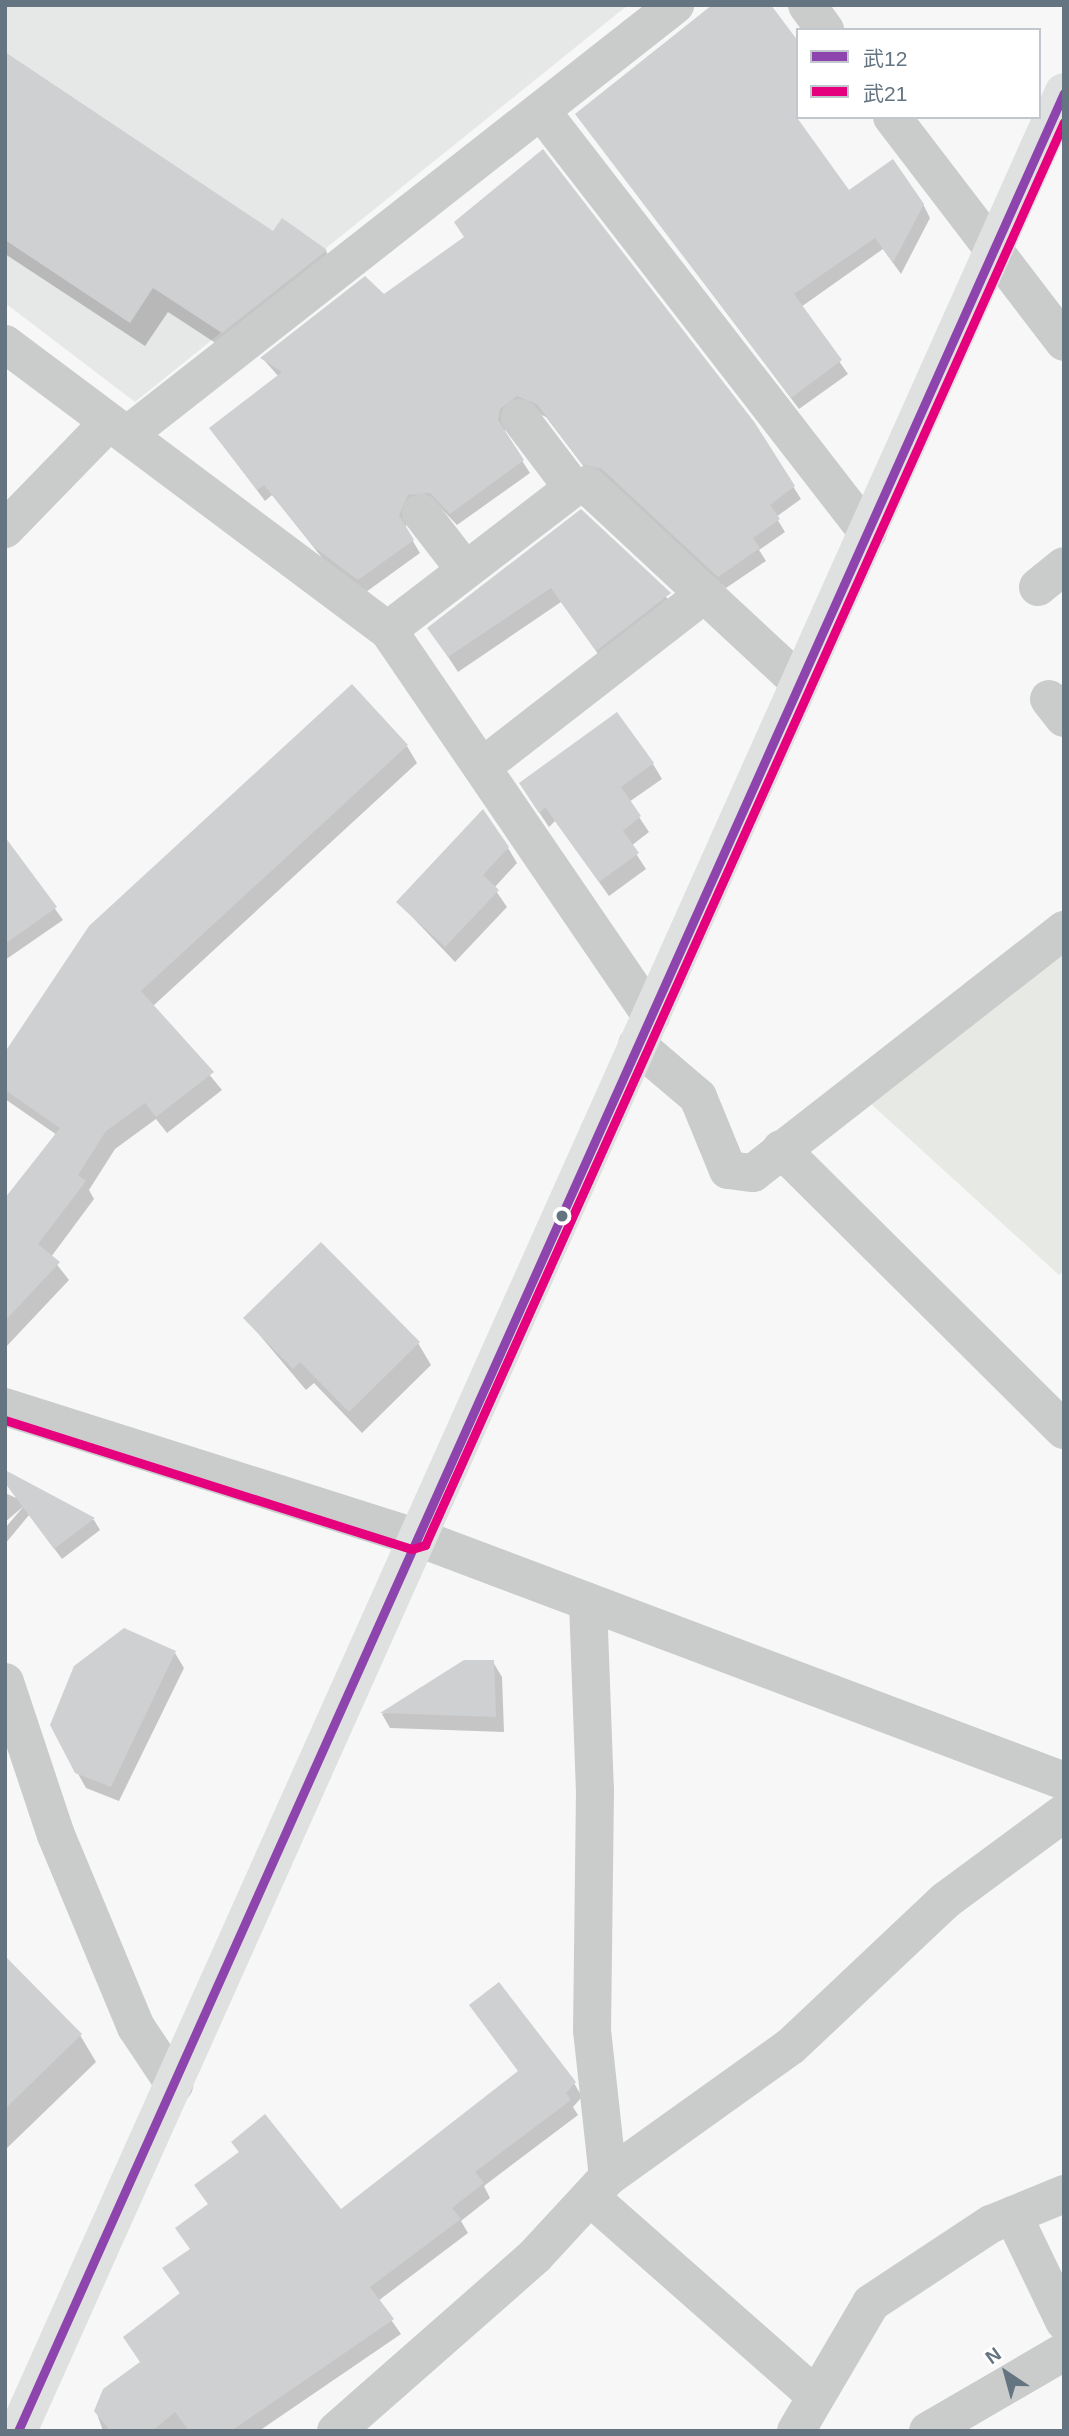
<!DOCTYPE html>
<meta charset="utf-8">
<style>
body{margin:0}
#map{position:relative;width:1069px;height:2436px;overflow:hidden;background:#f7f7f7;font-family:Arial,"Noto Sans JP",sans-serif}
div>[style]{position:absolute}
.built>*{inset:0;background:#e6e7e7}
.green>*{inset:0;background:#e6e9e4}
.shadow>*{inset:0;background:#0003}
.building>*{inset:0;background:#ced0d1}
.minor>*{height:38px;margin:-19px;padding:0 19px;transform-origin:19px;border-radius:19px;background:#cacccc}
.major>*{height:38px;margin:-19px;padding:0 19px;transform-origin:19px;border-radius:19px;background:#dfe0e0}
.bus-1>*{height:9px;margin:-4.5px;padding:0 4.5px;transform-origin:4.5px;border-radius:4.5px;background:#8e44ad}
.bus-2>*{height:9px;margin:-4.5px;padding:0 4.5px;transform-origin:4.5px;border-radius:4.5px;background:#e5007d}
.dots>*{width:19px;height:19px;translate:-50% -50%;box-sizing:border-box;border:4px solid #fff;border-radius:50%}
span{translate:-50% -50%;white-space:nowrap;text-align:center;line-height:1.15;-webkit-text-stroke:7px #fff;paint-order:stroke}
.frame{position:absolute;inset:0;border:7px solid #647480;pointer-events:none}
.legend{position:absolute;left:796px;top:28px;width:245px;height:91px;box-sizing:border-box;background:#fff;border:2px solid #c1c7cc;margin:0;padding:9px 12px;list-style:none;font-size:21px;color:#647480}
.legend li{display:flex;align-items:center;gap:14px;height:35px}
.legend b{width:35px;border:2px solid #c1c7cc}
.north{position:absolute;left:971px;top:2338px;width:70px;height:70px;-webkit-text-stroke:5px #fff;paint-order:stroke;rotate:324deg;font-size:19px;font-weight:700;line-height:28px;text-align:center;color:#647480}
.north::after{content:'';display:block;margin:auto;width:24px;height:32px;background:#647480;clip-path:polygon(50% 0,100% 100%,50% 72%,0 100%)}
</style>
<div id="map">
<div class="built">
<div style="clip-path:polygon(5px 5px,628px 5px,135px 402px,5px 303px)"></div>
</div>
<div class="green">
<div style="clip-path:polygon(1064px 945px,1064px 1271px,1059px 1275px,859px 1093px)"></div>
</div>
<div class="shadow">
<div style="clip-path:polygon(5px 54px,274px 233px,283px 221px,326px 251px,340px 276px,237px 357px,168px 312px,145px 346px,5px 254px)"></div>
<div style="clip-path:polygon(791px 114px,849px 192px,923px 204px,930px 218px,901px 274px,883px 249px,801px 307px,848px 374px,799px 409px,578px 115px)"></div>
<div style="clip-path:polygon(384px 297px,754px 424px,801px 499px,776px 517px,785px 532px,759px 550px,766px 561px,726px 588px,591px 476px,546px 417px,526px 408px,513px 413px,504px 433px,530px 473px,457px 525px,438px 505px,415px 507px,405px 528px,420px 553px,366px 592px,323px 559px,272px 495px,265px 501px,211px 429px,279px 377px,263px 359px)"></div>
<div style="clip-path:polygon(581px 512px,678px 609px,606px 665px,561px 602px,458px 672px,429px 628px)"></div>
<div style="clip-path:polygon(407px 746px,417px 763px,153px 1006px,222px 1090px,167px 1133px,156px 1119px,115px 1149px,89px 1190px,94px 1199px,51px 1257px,69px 1280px,5px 1348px,5px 1211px,57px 1135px,5px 1099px,5px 1055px)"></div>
<div style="clip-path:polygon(653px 764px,662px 779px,629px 802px,649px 832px,631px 846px,646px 869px,609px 896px,555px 821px,549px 827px,530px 799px)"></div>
<div style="clip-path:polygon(508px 848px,517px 863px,494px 888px,507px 907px,455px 962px,398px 902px)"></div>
<div style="clip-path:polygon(25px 867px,63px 920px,5px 960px,5px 882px)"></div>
<div style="clip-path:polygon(245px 1318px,418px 1343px,431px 1365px,362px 1433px,314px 1383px,306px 1390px)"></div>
<div style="clip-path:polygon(5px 1472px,94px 1520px,100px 1530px,62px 1559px,29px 1515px,5px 1544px,5px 1528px,24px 1506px,5px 1522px,5px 1493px,16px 1498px)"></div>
<div style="clip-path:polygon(175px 1653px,184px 1668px,119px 1801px,86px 1788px,77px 1772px)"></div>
<div style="clip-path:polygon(464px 1662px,493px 1662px,502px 1677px,504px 1732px,390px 1728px,382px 1714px)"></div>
<div style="clip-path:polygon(5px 1959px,80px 2035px,96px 2062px,5px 2150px)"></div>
<div style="clip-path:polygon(471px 2005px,574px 2083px,582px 2097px,573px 2107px,578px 2115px,484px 2186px,490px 2198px,461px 2221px,468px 2233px,378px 2301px,401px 2334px,259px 2431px,103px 2431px,96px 2411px,141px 2363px,125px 2338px,181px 2295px,164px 2269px,191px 2250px,209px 2205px,196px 2186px,240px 2154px,233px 2142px,341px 2212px,519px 2072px)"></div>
</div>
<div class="building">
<div style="clip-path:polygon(712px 5px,771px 5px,798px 41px,798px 119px,849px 190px,893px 159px,924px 204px,893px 263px,875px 238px,794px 294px,842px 360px,791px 398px,575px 114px)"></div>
<div style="clip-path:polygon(5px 52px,273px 231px,282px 218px,327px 250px,222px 333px,153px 288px,130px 323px,5px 240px)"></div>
<div style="clip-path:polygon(543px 149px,755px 423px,795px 486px,770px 505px,780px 519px,753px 538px,760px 548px,718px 577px,602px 469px,582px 464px,537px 404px,517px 396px,500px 409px,498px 420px,524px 460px,450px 514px,430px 493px,408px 495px,399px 515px,414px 540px,358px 580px,314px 547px,264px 485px,257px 490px,209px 428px,282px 372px,260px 358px,365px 276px,384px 294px,464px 237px,454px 222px)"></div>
<div style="clip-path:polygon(581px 509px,671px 593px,596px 651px,551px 588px,448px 657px,427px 628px)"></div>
<div style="clip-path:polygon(352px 684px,408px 745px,141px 991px,214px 1072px,156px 1117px,145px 1103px,106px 1131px,78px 1175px,86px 1181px,38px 1244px,60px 1262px,5px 1321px,5px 1198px,60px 1128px,5px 1090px,5px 1052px,89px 926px)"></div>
<div style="clip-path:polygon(617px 712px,654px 763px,621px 787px,641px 816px,623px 831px,639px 853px,599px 882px,545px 807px,539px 813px,519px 783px)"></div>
<div style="clip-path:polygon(483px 809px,509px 847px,483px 875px,499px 890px,445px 947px,396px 902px)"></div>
<div style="clip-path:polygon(5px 837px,57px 907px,5px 944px)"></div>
<div style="clip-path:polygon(321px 1242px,420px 1342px,349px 1412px,300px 1362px,293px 1369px,243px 1318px)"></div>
<div style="clip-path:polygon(5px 1470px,95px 1518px,54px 1549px,5px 1483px)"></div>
<div style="clip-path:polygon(124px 1628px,176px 1651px,111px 1787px,75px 1773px,50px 1725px,74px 1666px)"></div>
<div style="clip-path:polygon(464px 1660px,494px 1660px,496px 1717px,380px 1713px)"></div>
<div style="clip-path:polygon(5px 1956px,82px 2034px,5px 2109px)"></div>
<div style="clip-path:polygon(499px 1982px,576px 2082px,566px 2093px,571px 2100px,475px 2172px,484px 2183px,452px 2208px,461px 2219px,370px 2287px,394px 2319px,231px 2431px,189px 2431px,175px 2412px,152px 2431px,110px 2431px,94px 2411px,103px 2389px,140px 2362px,123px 2337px,180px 2293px,162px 2268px,190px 2249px,175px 2228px,208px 2204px,194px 2185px,239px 2152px,231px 2142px,265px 2114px,341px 2209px,518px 2071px,469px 2005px)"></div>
</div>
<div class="minor">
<div style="left:807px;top:5px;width:31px;rotate:54deg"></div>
<div style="left:542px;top:112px;width:532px;rotate:52.25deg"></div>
<div style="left:892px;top:117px;width:283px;rotate:52.6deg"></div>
<div style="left:5px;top:344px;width:478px;rotate:36.8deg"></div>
<div style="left:388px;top:630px;width:467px;rotate:55.7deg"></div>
<div style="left:520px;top:418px;width:88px;rotate:52.9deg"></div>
<div style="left:573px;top:488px;width:14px;rotate:-12deg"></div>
<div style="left:587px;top:485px;width:289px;rotate:42.9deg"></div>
<div style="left:127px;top:435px;width:697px;rotate:-38.12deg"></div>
<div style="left:421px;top:513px;width:72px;rotate:52.3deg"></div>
<div style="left:5px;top:529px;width:145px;rotate:-45.8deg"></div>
<div style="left:1038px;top:587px;width:33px;rotate:-39deg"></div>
<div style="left:388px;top:630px;width:233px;rotate:-37.5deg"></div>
<div style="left:1049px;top:699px;width:24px;rotate:52deg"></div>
<div style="left:483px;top:766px;width:276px;rotate:-37.8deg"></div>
<div style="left:637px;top:1045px;width:80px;rotate:40.4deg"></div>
<div style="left:698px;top:1097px;width:79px;rotate:67.7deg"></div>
<div style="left:728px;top:1170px;width:25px;rotate:7deg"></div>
<div style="left:753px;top:1173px;width:395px;rotate:-38deg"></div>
<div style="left:781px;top:1149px;width:399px;rotate:44.8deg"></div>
<div style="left:5px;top:1407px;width:431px;rotate:17.6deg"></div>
<div style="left:416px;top:1537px;width:692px;rotate:20.63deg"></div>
<div style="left:588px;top:1602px;width:187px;rotate:87.9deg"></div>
<div style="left:595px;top:1789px;width:241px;rotate:90.7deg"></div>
<div style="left:592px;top:2030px;width:148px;rotate:83.8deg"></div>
<div style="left:5px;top:1682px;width:161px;rotate:71.6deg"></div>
<div style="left:56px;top:1835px;width:208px;rotate:67.4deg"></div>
<div style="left:136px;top:2027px;width:69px;rotate:56.3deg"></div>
<div style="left:590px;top:2197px;width:301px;rotate:41.4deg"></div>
<div style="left:1013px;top:2215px;width:118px;rotate:64.3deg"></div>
<div style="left:336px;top:2431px;width:265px;rotate:-41.3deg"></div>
<div style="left:535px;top:2256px;width:108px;rotate:-47.3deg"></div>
<div style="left:608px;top:2177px;width:225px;rotate:-35.6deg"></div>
<div style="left:791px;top:2046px;width:213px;rotate:-43.3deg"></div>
<div style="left:946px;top:1900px;width:147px;rotate:-36.4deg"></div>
<div style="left:796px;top:2431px;width:148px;rotate:-59.6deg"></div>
<div style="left:871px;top:2303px;width:144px;rotate:-33.4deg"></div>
<div style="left:991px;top:2224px;width:79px;rotate:-22.3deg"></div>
<div style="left:928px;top:2431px;width:157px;rotate:-30.2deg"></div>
</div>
<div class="major">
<div style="left:18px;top:2431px;width:2562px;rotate:-65.91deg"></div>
</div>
<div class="bus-1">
<div style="left:18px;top:2431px;width:2561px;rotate:-65.9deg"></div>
</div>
<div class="bus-2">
<div style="left:5px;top:1420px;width:427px;rotate:17.6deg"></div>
<div style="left:412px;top:1549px;width:14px;rotate:-17deg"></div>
<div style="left:425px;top:1545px;width:1560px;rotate:-65.82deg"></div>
</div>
<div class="dots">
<div style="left:562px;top:1216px;background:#647480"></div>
</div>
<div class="frame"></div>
<ul class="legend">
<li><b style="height:9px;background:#8e44ad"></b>武12</li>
<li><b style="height:9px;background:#e5007d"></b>武21</li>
</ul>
<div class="north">N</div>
</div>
